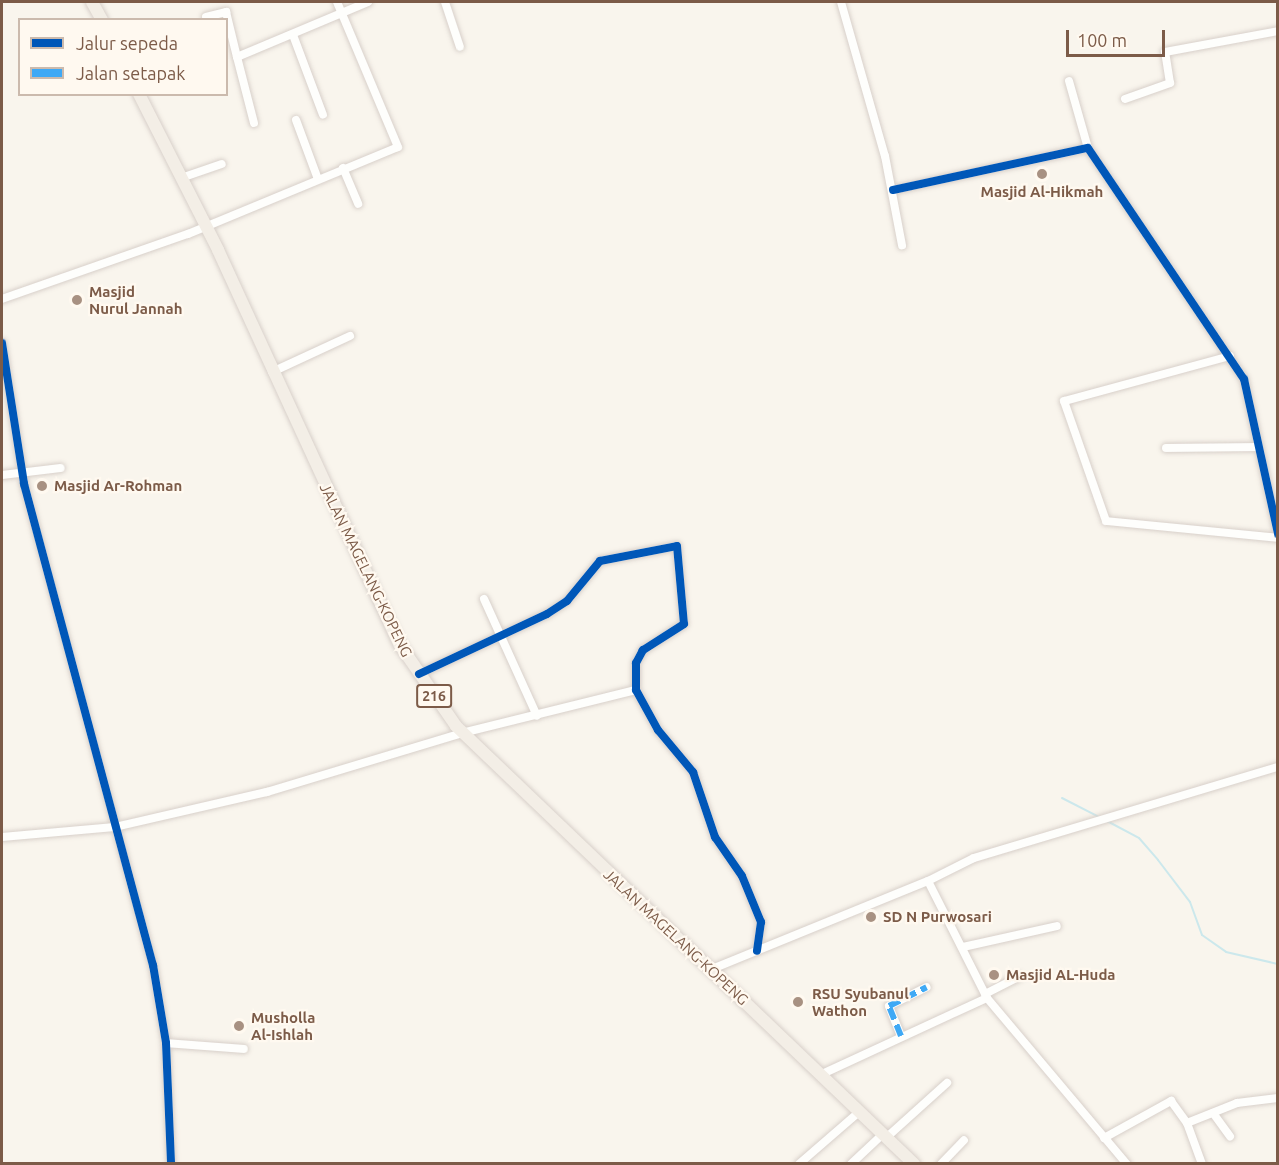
<!DOCTYPE html>
<style>
body{margin:0}
#map{position:relative;width:1279px;height:1165px;overflow:hidden;background:#f9f5ed;font-family:Ubuntu,sans-serif}
div>[style]{position:absolute}
.stream>*{height:2px;margin:-1px;padding:0 1px;transform-origin:1px;border-radius:1px;background:#cce8ec}
.roads{filter:drop-shadow(0 0 2px #d8d0ca) drop-shadow(0 0 2px #d8d0ca)}
.minor>*{height:8px;margin:-4px;padding:0 4px;transform-origin:4px;border-radius:4px;background:#fefefc}
.primary>*{height:12px;margin:-6px;padding:0 6px;transform-origin:6px;border-radius:6px;background:#f3eee6}
.quiet>*{height:6px;margin-top:-3px;transform-origin:0;background:repeating-linear-gradient(90deg,#3fa9f5 0 12px,transparent 0 18px)}
.cycleway>*{height:8px;margin:-4px;padding:0 4px;transform-origin:4px;border-radius:4px;background:#0057b8}
.dots>*{width:16px;height:16px;translate:-50% -50%;box-sizing:border-box;border:3px solid #fff9f0;border-radius:50%}
span{translate:-50% -50%;white-space:nowrap;text-align:center;line-height:1.15;-webkit-text-stroke:4.5px #fff9f0;paint-order:stroke}
.shield-label span{padding:2px 4px;background:#fff9f0;border:2px solid;border-radius:4px;-webkit-text-stroke-width:0}
.shield-label{font-size:14px;color:#7c5b48;font-weight:700}
.poi-label{font-size:15px;color:#7c5b48;font-weight:700}
.left{translate:0 -50%;text-align:left}
.street-label{font-size:15px;color:#7c5b48}
.frame{position:absolute;inset:0;border:3px solid #7c5b48;pointer-events:none}
.legend{position:absolute;left:18px;top:18px;width:210px;height:78px;box-sizing:border-box;background:#fff9f0;border:2px solid #cbbaad;margin:0;padding:8px 10px;list-style:none;font-size:18px;color:#7c5b48}
.legend li{display:flex;align-items:center;gap:12px;height:30px}
.legend b{width:30px;border:2px solid #cbbaad}
.scale{position:absolute;left:1066px;top:30px;width:99px;height:27px;box-sizing:border-box;border:3px solid #7c5b48;border-top:0;padding-left:8px;font-size:18px;line-height:21px;white-space:nowrap;color:#7c5b48;-webkit-text-stroke:4px #fff9f0;paint-order:stroke}
</style>
<div id="map">
<div class="stream">
<div style="left:1062px;top:798px;width:42px;rotate:27.2deg"></div>
<div style="left:1107px;top:821px;width:36px;rotate:28deg"></div>
<div style="left:1139px;top:838px;width:29px;rotate:49deg"></div>
<div style="left:1158px;top:860px;width:53px;rotate:52.7deg"></div>
<div style="left:1190px;top:902px;width:35px;rotate:70deg"></div>
<div style="left:1202px;top:935px;width:29px;rotate:35deg"></div>
<div style="left:1226px;top:952px;width:53px;rotate:13deg"></div>
</div>
<div class="roads">
<div class="minor">
<div style="left:445px;top:2px;width:47px;rotate:71.6deg"></div>
<div style="left:841px;top:2px;width:160px;rotate:74.1deg"></div>
<div style="left:885px;top:156px;width:91px;rotate:79.2deg"></div>
<div style="left:206px;top:17px;width:21px;rotate:-14deg"></div>
<div style="left:226px;top:12px;width:46px;rotate:76.3deg"></div>
<div style="left:293px;top:35px;width:85px;rotate:69.4deg"></div>
<div style="left:1069px;top:81px;width:70px;rotate:74.2deg"></div>
<div style="left:1125px;top:99px;width:48px;rotate:-19.6deg"></div>
<div style="left:1170px;top:83px;width:31px;rotate:-99deg"></div>
<div style="left:1165px;top:52px;width:115px;rotate:-10.5deg"></div>
<div style="left:296px;top:120px;width:63px;rotate:69.6deg"></div>
<div style="left:254px;top:123px;width:68px;rotate:-104.4deg"></div>
<div style="left:237px;top:57px;width:142px;rotate:-22.8deg"></div>
<div style="left:343px;top:168px;width:39px;rotate:67deg"></div>
<div style="left:181px;top:178px;width:43px;rotate:-18.9deg"></div>
<div style="left:893px;top:190px;width:199px;rotate:-12.2deg"></div>
<div style="left:1088px;top:148px;width:279px;rotate:56deg"></div>
<div style="left:1244px;top:379px;width:159px;rotate:77.6deg"></div>
<div style="left:2px;top:299px;width:197px;rotate:-19.3deg"></div>
<div style="left:188px;top:234px;width:227px;rotate:-22.5deg"></div>
<div style="left:398px;top:147px;width:157px;rotate:-112.8deg"></div>
<div style="left:2px;top:343px;width:143px;rotate:81.1deg"></div>
<div style="left:24px;top:484px;width:498px;rotate:75deg"></div>
<div style="left:153px;top:965px;width:79px;rotate:80.5deg"></div>
<div style="left:166px;top:1043px;width:121px;rotate:87.6deg"></div>
<div style="left:1230px;top:356px;width:172px;rotate:164.8deg"></div>
<div style="left:1064px;top:401px;width:127px;rotate:70.7deg"></div>
<div style="left:1106px;top:521px;width:173px;rotate:5.6deg"></div>
<div style="left:272px;top:372px;width:86px;rotate:-24.8deg"></div>
<div style="left:1166px;top:448px;width:92px;rotate:-0.6deg"></div>
<div style="left:2px;top:475px;width:59px;rotate:-6.8deg"></div>
<div style="left:484px;top:599px;width:128px;rotate:65.6deg"></div>
<div style="left:419px;top:674px;width:141px;rotate:-25.1deg"></div>
<div style="left:547px;top:614px;width:24px;rotate:-33deg"></div>
<div style="left:567px;top:601px;width:52px;rotate:-50.5deg"></div>
<div style="left:600px;top:561px;width:78px;rotate:-11deg"></div>
<div style="left:677px;top:546px;width:78px;rotate:84.9deg"></div>
<div style="left:684px;top:624px;width:49px;rotate:147.6deg"></div>
<div style="left:643px;top:650px;width:15px;rotate:118deg"></div>
<div style="left:636px;top:663px;width:27px;rotate:90deg"></div>
<div style="left:636px;top:690px;width:46px;rotate:61.2deg"></div>
<div style="left:658px;top:730px;width:55px;rotate:50.2deg"></div>
<div style="left:693px;top:772px;width:69px;rotate:71.3deg"></div>
<div style="left:715px;top:837px;width:47px;rotate:55.3deg"></div>
<div style="left:742px;top:876px;width:50px;rotate:67.6deg"></div>
<div style="left:761px;top:922px;width:29px;rotate:98deg"></div>
<div style="left:2px;top:837px;width:113px;rotate:-5.1deg"></div>
<div style="left:115px;top:827px;width:156px;rotate:-13deg"></div>
<div style="left:267px;top:792px;width:204px;rotate:-16.8deg"></div>
<div style="left:462px;top:733px;width:179px;rotate:-13.9deg"></div>
<div style="left:928px;top:881px;width:51px;rotate:-26.6deg"></div>
<div style="left:974px;top:858px;width:317px;rotate:-16.7deg"></div>
<div style="left:963px;top:947px;width:96px;rotate:-12.6deg"></div>
<div style="left:712px;top:969px;width:233px;rotate:-22.2deg"></div>
<div style="left:928px;top:881px;width:131px;rotate:63.2deg"></div>
<div style="left:987px;top:998px;width:217px;rotate:49.9deg"></div>
<div style="left:985px;top:994px;width:38px;rotate:-27deg"></div>
<div style="left:901px;top:1036px;width:32px;rotate:-112deg"></div>
<div style="left:889px;top:1006px;width:42px;rotate:-26.6deg"></div>
<div style="left:166px;top:1043px;width:78px;rotate:4.4deg"></div>
<div style="left:820px;top:1075px;width:184px;rotate:-24.8deg"></div>
<div style="left:1213px;top:1113px;width:29px;rotate:54deg"></div>
<div style="left:1187px;top:1123px;width:54px;rotate:-21.8deg"></div>
<div style="left:1237px;top:1103px;width:41px;rotate:-7deg"></div>
<div style="left:887px;top:1137px;width:81px;rotate:-42deg"></div>
<div style="left:1104px;top:1138px;width:77px;rotate:-28.9deg"></div>
<div style="left:1171px;top:1101px;width:27px;rotate:54deg"></div>
<div style="left:1187px;top:1123px;width:44px;rotate:69.9deg"></div>
<div style="left:799px;top:1164px;width:79px;rotate:-40.9deg"></div>
<div style="left:851px;top:1164px;width:44px;rotate:-43.2deg"></div>
<div style="left:941px;top:1164px;width:33px;rotate:-46deg"></div>
</div>
<div class="primary">
<div style="left:92px;top:2px;width:21px;rotate:61deg"></div>
<div style="left:139px;top:94px;width:175px;rotate:63.1deg"></div>
<div style="left:218px;top:250px;width:435px;rotate:65.3deg"></div>
<div style="left:400px;top:645px;width:98px;rotate:55.3deg"></div>
<div style="left:456px;top:726px;width:634px;rotate:43.72deg"></div>
</div>
</div>
<div class="quiet">
<div style="left:901px;top:1036px;width:32px;rotate:-112deg"></div>
<div style="left:889px;top:1006px;width:42px;rotate:-26.6deg"></div>
</div>
<div class="cycleway">
<div style="left:893px;top:190px;width:199px;rotate:-12.2deg"></div>
<div style="left:1088px;top:148px;width:279px;rotate:56deg"></div>
<div style="left:1244px;top:379px;width:159px;rotate:77.6deg"></div>
<div style="left:2px;top:343px;width:143px;rotate:81.1deg"></div>
<div style="left:24px;top:484px;width:498px;rotate:75deg"></div>
<div style="left:153px;top:965px;width:79px;rotate:80.5deg"></div>
<div style="left:166px;top:1043px;width:121px;rotate:87.6deg"></div>
<div style="left:419px;top:674px;width:141px;rotate:-25.1deg"></div>
<div style="left:547px;top:614px;width:24px;rotate:-33deg"></div>
<div style="left:567px;top:601px;width:52px;rotate:-50.5deg"></div>
<div style="left:600px;top:561px;width:78px;rotate:-11deg"></div>
<div style="left:677px;top:546px;width:78px;rotate:84.9deg"></div>
<div style="left:684px;top:624px;width:49px;rotate:147.6deg"></div>
<div style="left:643px;top:650px;width:15px;rotate:118deg"></div>
<div style="left:636px;top:663px;width:27px;rotate:90deg"></div>
<div style="left:636px;top:690px;width:46px;rotate:61.2deg"></div>
<div style="left:658px;top:730px;width:55px;rotate:50.2deg"></div>
<div style="left:693px;top:772px;width:69px;rotate:71.3deg"></div>
<div style="left:715px;top:837px;width:47px;rotate:55.3deg"></div>
<div style="left:742px;top:876px;width:50px;rotate:67.6deg"></div>
<div style="left:761px;top:922px;width:29px;rotate:98deg"></div>
</div>
<div class="dots">
<div style="left:1042px;top:174px;background:#a89182"></div>
<div style="left:77px;top:300px;background:#a89182"></div>
<div style="left:42px;top:486px;background:#a89182"></div>
<div style="left:871px;top:917px;background:#a89182"></div>
<div style="left:994px;top:975px;background:#a89182"></div>
<div style="left:798px;top:1002px;background:#a89182"></div>
<div style="left:239px;top:1026px;background:#a89182"></div>
</div>
<div class="shield-label">
<span style="left:434px;top:696px">216</span>
</div>
<div class="poi-label">
<span style="left:1042px;top:192px">Masjid Al-Hikmah</span>
<span class="left" style="left:89px;top:300px">Masjid<br>Nurul Jannah</span>
<span class="left" style="left:54px;top:486px">Masjid Ar-Rohman</span>
<span class="left" style="left:883px;top:917px">SD N Purwosari</span>
<span class="left" style="left:1006px;top:975px">Masjid AL-Huda</span>
<span class="left" style="left:812px;top:1002px">RSU Syubanul<br>Wathon</span>
<span class="left" style="left:251px;top:1026px">Musholla<br>Al-Ishlah</span>
</div>
<div class="street-label">
<span style="left:366px;top:570px;rotate:64deg">JALAN MAGELANG-KOPENG</span>
<span style="left:676px;top:937px;rotate:43deg">JALAN MAGELANG-KOPENG</span>
</div>
<div class="frame"></div>
<ul class="legend">
<li><b style="height:8px;background:#0057b8"></b>Jalur sepeda</li>
<li><b style="height:8px;background:#3fa9f5"></b>Jalan setapak</li>
</ul>
<div class="scale">100 m</div>
</div>
